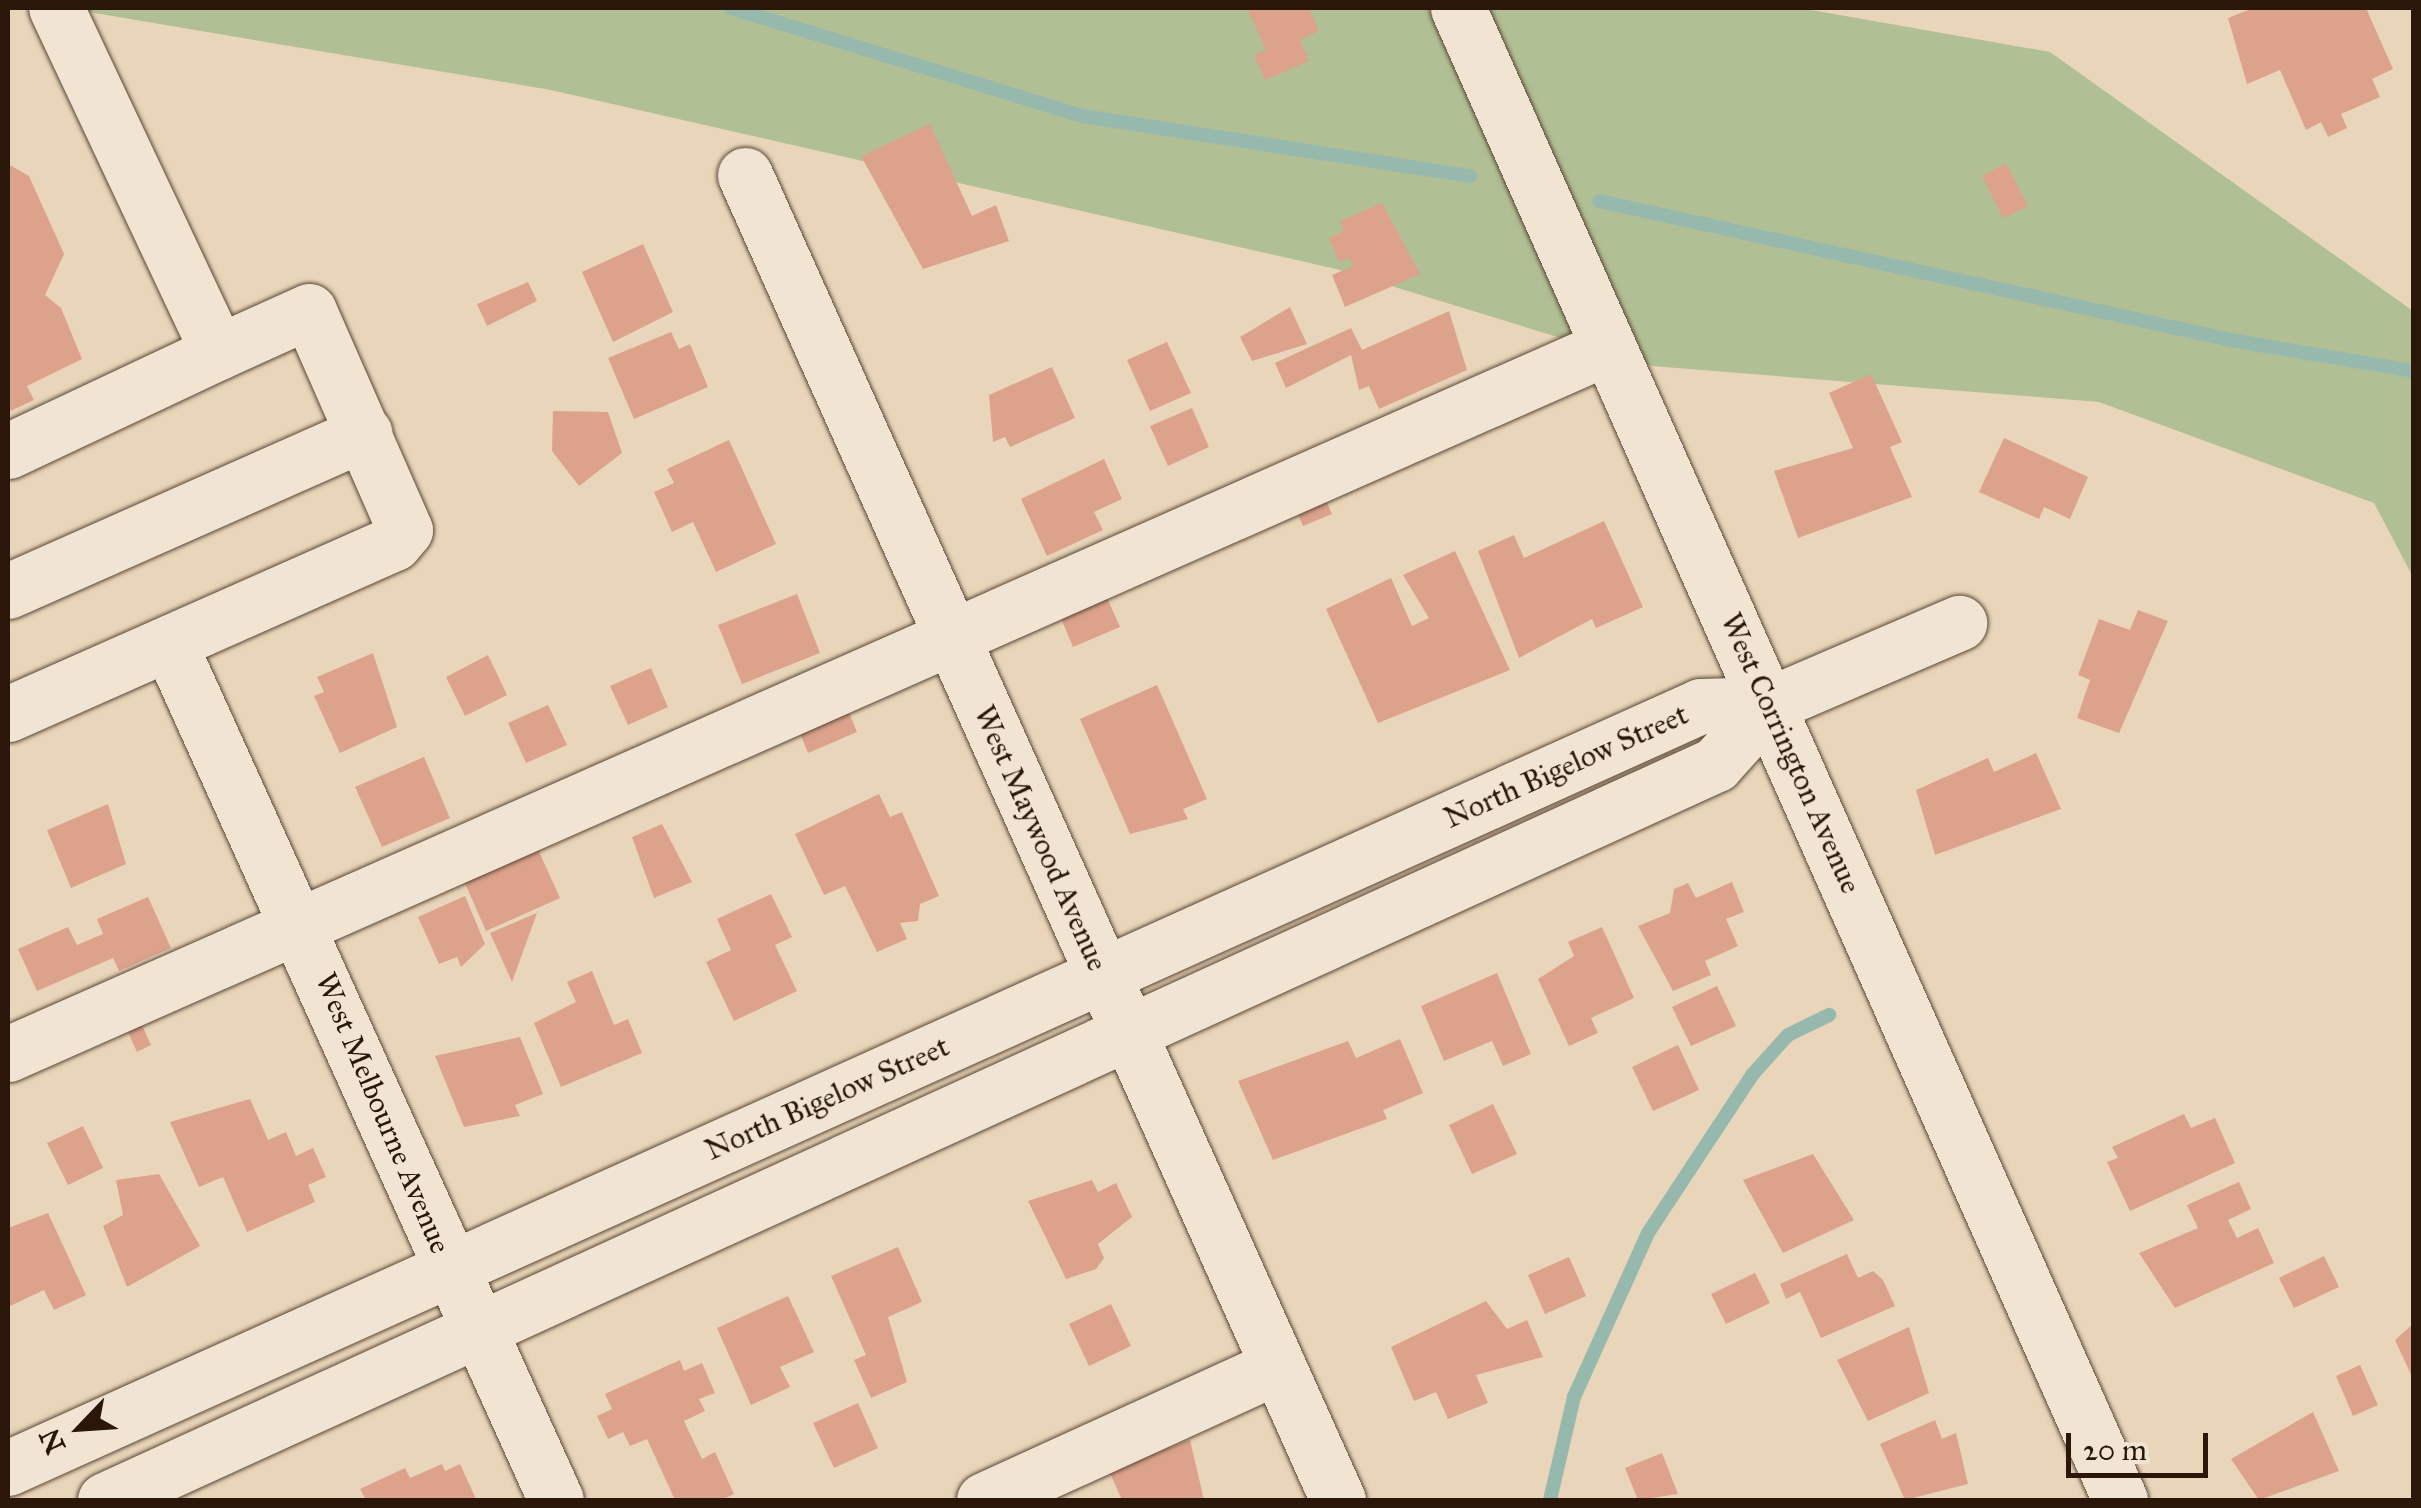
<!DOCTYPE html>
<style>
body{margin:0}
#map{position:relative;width:2421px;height:1508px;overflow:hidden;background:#e9d6ba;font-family:"IM FELL Great Primer",serif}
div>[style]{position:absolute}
.green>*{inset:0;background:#b1bf94}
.stream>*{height:14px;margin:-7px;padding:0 7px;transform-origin:7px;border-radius:7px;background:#97b9ad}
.building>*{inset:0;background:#dda28c}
.roads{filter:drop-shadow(0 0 2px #5a4736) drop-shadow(0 0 2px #5a4736)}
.minor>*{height:55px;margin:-27.5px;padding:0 27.5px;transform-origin:27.5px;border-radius:27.5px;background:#f1e4d2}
span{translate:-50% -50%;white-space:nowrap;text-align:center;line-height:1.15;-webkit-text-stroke:9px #f1e4d2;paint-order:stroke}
.street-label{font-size:30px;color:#2a170a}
.frame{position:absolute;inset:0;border:10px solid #2a170a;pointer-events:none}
.north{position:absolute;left:30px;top:1378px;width:100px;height:100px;-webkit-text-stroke:8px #f1e4d2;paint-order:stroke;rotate:245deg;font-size:28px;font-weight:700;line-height:40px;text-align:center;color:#2a170a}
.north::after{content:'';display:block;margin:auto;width:35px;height:45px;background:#2a170a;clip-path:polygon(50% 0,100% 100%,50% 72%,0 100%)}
.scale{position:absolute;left:2066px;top:1433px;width:142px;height:45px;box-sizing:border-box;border:5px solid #2a170a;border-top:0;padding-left:12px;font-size:30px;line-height:35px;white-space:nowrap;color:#2a170a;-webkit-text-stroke:8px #f1e4d2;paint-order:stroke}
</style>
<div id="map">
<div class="green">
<div style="clip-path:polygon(65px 8px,1800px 8px,2050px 52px,2413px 311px,2413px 577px,2374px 503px,2099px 402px,1652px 366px,1336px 269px,551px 90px)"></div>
</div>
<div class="stream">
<div style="left:731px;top:8px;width:367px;rotate:17.1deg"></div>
<div style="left:1082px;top:116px;width:393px;rotate:8.8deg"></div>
<div style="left:1599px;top:201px;width:651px;rotate:12.41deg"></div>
<div style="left:2235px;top:341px;width:181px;rotate:9.5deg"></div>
<div style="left:1550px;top:1500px;width:106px;rotate:-76.9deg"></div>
<div style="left:1574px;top:1397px;width:180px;rotate:-65.7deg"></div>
<div style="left:1648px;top:1233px;width:189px;rotate:-56.6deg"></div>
<div style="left:1752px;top:1075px;width:54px;rotate:-48deg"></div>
<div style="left:1788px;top:1035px;width:46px;rotate:-26deg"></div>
</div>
<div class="building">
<div style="clip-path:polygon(1247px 8px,1309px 8px,1319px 31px,1300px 40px,1309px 61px,1265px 80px,1254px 55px,1266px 50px)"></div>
<div style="clip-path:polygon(2253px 8px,2366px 8px,2393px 69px,2372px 79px,2380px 97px,2341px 114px,2347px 128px,2328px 137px,2321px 122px,2306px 130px,2280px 70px,2247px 84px,2228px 18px)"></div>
<div style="clip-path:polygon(930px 124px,972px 216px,996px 205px,1009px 241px,923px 269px,861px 156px)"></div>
<div style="clip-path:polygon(2006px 163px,2028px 206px,2003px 218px,1982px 176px)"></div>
<div style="clip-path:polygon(8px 164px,29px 176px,64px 254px,45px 295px,61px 308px,82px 359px,27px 386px,34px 400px,8px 412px)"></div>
<div style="clip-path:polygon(1382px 203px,1420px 274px,1345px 307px,1332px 275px,1353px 266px,1349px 258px,1339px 262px,1329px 238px,1344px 231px,1340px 221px)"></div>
<div style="clip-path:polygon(643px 244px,673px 312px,613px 342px,582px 272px)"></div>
<div style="clip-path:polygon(528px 282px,537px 301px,487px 326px,477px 304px)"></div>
<div style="clip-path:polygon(1290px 307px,1307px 344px,1252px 361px,1240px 337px)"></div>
<div style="clip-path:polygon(1449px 311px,1467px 370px,1379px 409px,1369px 386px,1359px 390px,1351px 355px,1286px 388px,1275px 363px,1351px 328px,1362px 350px)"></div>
<div style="clip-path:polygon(671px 332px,679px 349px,690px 344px,708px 387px,634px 419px,608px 358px)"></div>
<div style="clip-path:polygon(1167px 342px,1191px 393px,1150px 411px,1127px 360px)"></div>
<div style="clip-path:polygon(1052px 367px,1075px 418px,1010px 447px,1005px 437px,993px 442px,989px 395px)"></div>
<div style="clip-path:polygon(1871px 374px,1902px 442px,1890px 447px,1912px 497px,1798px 538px,1774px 471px,1853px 448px,1829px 393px)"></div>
<div style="clip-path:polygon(1192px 408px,1209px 447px,1168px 466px,1150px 426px)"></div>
<div style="clip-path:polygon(553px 411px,608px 412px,622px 453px,579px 486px,552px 451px)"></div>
<div style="clip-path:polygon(2004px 438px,2088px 477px,2070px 519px,2044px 507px,2039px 519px,1979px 492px)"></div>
<div style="clip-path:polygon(729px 440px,776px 544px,716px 572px,693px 522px,672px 532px,654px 492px,674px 483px,667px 469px)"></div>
<div style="clip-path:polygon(1104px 459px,1122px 499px,1094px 512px,1103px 530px,1047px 556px,1021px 499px)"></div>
<div style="clip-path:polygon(1324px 496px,1332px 514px,1303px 526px,1295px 508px)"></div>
<div style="clip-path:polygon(1604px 521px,1643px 607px,1596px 628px,1592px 619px,1519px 658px,1478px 551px,1514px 535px,1524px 558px)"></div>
<div style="clip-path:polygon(1455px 551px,1510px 670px,1378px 723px,1326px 609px,1391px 578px,1412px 626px,1429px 618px,1403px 575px)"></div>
<div style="clip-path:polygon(1101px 584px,1120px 627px,1073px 647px,1055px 604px)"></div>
<div style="clip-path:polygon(797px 594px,820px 653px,742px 684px,718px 625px)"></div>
<div style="clip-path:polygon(2138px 610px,2168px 621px,2119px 733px,2077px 718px,2090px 680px,2078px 675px,2099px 619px,2130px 630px)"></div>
<div style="clip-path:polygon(373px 653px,397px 727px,340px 753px,314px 696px,324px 692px,317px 677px)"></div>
<div style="clip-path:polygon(488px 655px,507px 695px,465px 716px,446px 677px)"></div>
<div style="clip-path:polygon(651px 668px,668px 707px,628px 725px,610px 686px)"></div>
<div style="clip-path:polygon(1157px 685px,1207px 799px,1183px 809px,1188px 819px,1130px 834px,1080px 719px)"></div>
<div style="clip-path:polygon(844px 701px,857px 732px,808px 753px,795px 721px)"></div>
<div style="clip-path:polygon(548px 705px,567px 745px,526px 763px,508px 723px)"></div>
<div style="clip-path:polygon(2036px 753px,2061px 809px,1935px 855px,1916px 790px,1988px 758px,1994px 772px)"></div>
<div style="clip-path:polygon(424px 757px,450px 818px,382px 847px,355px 787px)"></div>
<div style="clip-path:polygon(879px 794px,890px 817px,902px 812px,939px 896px,920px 904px,918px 921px,900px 923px,907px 939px,877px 952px,845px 886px,824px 895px,795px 834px)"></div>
<div style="clip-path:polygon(108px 804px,126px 864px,71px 888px,47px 830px)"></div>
<div style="clip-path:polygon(662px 824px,692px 882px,654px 898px,632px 837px)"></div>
<div style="clip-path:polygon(537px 847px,560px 898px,486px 931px,464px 881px)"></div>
<div style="clip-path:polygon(1732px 882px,1744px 912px,1726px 919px,1738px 946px,1705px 961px,1711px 975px,1673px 991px,1638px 926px,1670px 913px,1674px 889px,1688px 883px,1696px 898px)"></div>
<div style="clip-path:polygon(771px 894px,792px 937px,775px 945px,797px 991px,734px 1021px,706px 962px,731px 950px,717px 919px)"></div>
<div style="clip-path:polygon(465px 896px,485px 944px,461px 967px,457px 957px,439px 964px,418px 917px)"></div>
<div style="clip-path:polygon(148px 897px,171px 948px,119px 971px,113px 958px,37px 991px,18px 949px,68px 927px,77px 945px,103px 934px,97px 919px)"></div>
<div style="clip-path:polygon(537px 913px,512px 982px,490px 933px)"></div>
<div style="clip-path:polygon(1602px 927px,1634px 998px,1591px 1018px,1598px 1033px,1569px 1046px,1538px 979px,1574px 956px,1568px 942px)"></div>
<div style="clip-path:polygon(592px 971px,614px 1025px,628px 1019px,642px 1053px,561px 1087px,534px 1023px,576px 1002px,567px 982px)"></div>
<div style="clip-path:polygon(1497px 973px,1531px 1054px,1503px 1066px,1492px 1041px,1444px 1061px,1421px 1006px)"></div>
<div style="clip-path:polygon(1717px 986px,1736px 1026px,1691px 1046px,1672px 1007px)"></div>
<div style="clip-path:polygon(141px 1023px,151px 1045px,137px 1052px,127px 1030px)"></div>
<div style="clip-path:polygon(520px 1037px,543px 1094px,515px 1105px,520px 1116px,464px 1127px,435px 1056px)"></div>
<div style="clip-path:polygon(1400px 1039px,1423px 1093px,1383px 1110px,1387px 1119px,1273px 1160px,1238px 1081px,1348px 1041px,1356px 1058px)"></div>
<div style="clip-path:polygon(1678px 1045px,1699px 1090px,1653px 1111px,1632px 1067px)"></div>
<div style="clip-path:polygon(250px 1099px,268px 1140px,286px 1132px,296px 1156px,313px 1148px,326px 1177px,308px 1185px,315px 1202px,247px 1232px,223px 1177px,199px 1187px,170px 1122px)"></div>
<div style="clip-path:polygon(1493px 1104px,1517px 1154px,1472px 1174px,1449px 1125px)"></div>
<div style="clip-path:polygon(2184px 1114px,2191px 1128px,2215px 1118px,2235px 1163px,2130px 1211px,2107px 1162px,2118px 1158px,2112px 1147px)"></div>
<div style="clip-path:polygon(83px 1126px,103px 1168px,68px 1185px,47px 1143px)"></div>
<div style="clip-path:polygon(1813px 1154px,1854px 1220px,1783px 1253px,1743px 1180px)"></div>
<div style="clip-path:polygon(159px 1174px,200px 1246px,127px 1287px,103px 1226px,123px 1215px,116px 1180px)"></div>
<div style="clip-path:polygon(1092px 1180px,1098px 1192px,1116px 1183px,1132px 1217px,1098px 1244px,1104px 1258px,1096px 1269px,1066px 1279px,1028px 1201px)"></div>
<div style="clip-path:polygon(2239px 1182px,2251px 1209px,2228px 1220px,2237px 1238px,2258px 1228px,2274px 1263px,2175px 1308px,2139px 1253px,2198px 1228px,2187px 1205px)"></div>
<div style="clip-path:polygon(48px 1213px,86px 1295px,54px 1310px,44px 1290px,8px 1307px,8px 1228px)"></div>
<div style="clip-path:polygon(898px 1247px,922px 1302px,888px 1317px,907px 1382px,871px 1398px,854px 1360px,866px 1355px,831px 1276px)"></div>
<div style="clip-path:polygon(1847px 1254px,1858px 1278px,1873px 1271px,1883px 1280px,1895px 1306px,1821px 1338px,1800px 1292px,1786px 1299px,1780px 1284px)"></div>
<div style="clip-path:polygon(2324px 1256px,2339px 1287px,2294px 1308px,2279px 1278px)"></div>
<div style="clip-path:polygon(1569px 1257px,1586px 1296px,1545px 1314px,1528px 1275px)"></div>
<div style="clip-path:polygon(1755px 1273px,1770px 1303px,1726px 1324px,1711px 1294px)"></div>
<div style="clip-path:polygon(788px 1296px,814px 1352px,780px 1367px,790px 1387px,751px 1405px,717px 1328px)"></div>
<div style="clip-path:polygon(1486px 1301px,1507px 1329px,1527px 1320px,1543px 1357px,1476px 1375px,1488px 1403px,1448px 1419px,1436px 1392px,1414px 1401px,1391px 1347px)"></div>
<div style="clip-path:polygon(1111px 1304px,1131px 1346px,1089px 1366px,1069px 1324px)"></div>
<div style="clip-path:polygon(2414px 1323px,2414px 1381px,2395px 1340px)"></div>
<div style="clip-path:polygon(1909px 1327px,1929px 1393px,1868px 1421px,1837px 1360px)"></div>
<div style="clip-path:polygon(680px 1360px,684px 1371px,702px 1363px,715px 1393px,699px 1399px,705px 1411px,684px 1421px,702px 1459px,715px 1452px,734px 1494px,721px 1500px,675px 1500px,647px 1439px,630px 1446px,623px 1432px,608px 1439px,597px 1416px,612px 1409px,605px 1394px)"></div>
<div style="clip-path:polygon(2360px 1365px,2378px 1405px,2353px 1416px,2336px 1376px)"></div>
<div style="clip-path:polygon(858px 1403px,878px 1448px,834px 1468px,813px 1423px)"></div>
<div style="clip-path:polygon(2313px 1412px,2339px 1471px,2259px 1500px,2231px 1459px)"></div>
<div style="clip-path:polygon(1935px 1420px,1942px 1439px,1956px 1433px,1968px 1484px,1905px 1500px,1880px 1444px)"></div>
<div style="clip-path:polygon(1190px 1440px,1204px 1500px,1122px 1500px,1109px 1471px)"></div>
<div style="clip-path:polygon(1662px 1453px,1678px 1494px,1638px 1500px,1625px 1468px)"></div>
<div style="clip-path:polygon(442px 1464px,445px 1471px,460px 1464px,476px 1499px,366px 1500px,360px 1489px,405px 1468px,410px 1478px)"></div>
</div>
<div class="roads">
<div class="minor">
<div style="left:1458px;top:8px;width:1632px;rotate:66.07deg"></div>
<div style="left:745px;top:175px;width:1452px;rotate:65.89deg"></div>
<div style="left:8px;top:451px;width:232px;rotate:-25.2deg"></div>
<div style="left:218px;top:352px;width:380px;rotate:-115.2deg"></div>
<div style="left:8px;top:591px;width:390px;rotate:-23.9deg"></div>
<div style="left:169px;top:643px;width:940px;rotate:65.7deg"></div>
<div style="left:8px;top:714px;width:422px;rotate:-23.9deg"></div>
<div style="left:394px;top:543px;width:17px;rotate:-50deg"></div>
<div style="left:405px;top:530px;width:239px;rotate:-113.7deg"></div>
<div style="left:309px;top:311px;width:100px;rotate:155.7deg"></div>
<div style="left:8px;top:1054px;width:1749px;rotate:-23.84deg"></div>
<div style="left:8px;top:1468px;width:1856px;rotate:-24.24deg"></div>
<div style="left:1700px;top:706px;width:70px;rotate:-1.6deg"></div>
<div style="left:1770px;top:704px;width:206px;rotate:-23.2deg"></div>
<div style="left:105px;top:1500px;width:1771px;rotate:-24.55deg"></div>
<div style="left:1716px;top:764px;width:81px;rotate:-48deg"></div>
<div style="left:984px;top:1500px;width:323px;rotate:-24.5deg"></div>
</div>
</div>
<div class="street-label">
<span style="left:1791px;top:753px;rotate:66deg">West Corrington Avenue</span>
<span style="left:1566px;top:766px;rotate:-24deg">North Bigelow Street</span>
<span style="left:1041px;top:838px;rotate:66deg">West Maywood Avenue</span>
<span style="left:827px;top:1098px;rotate:-24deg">North Bigelow Street</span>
<span style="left:383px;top:1113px;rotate:67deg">West Melbourne Avenue</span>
</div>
<div class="frame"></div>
<div class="north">N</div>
<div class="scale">20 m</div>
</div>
